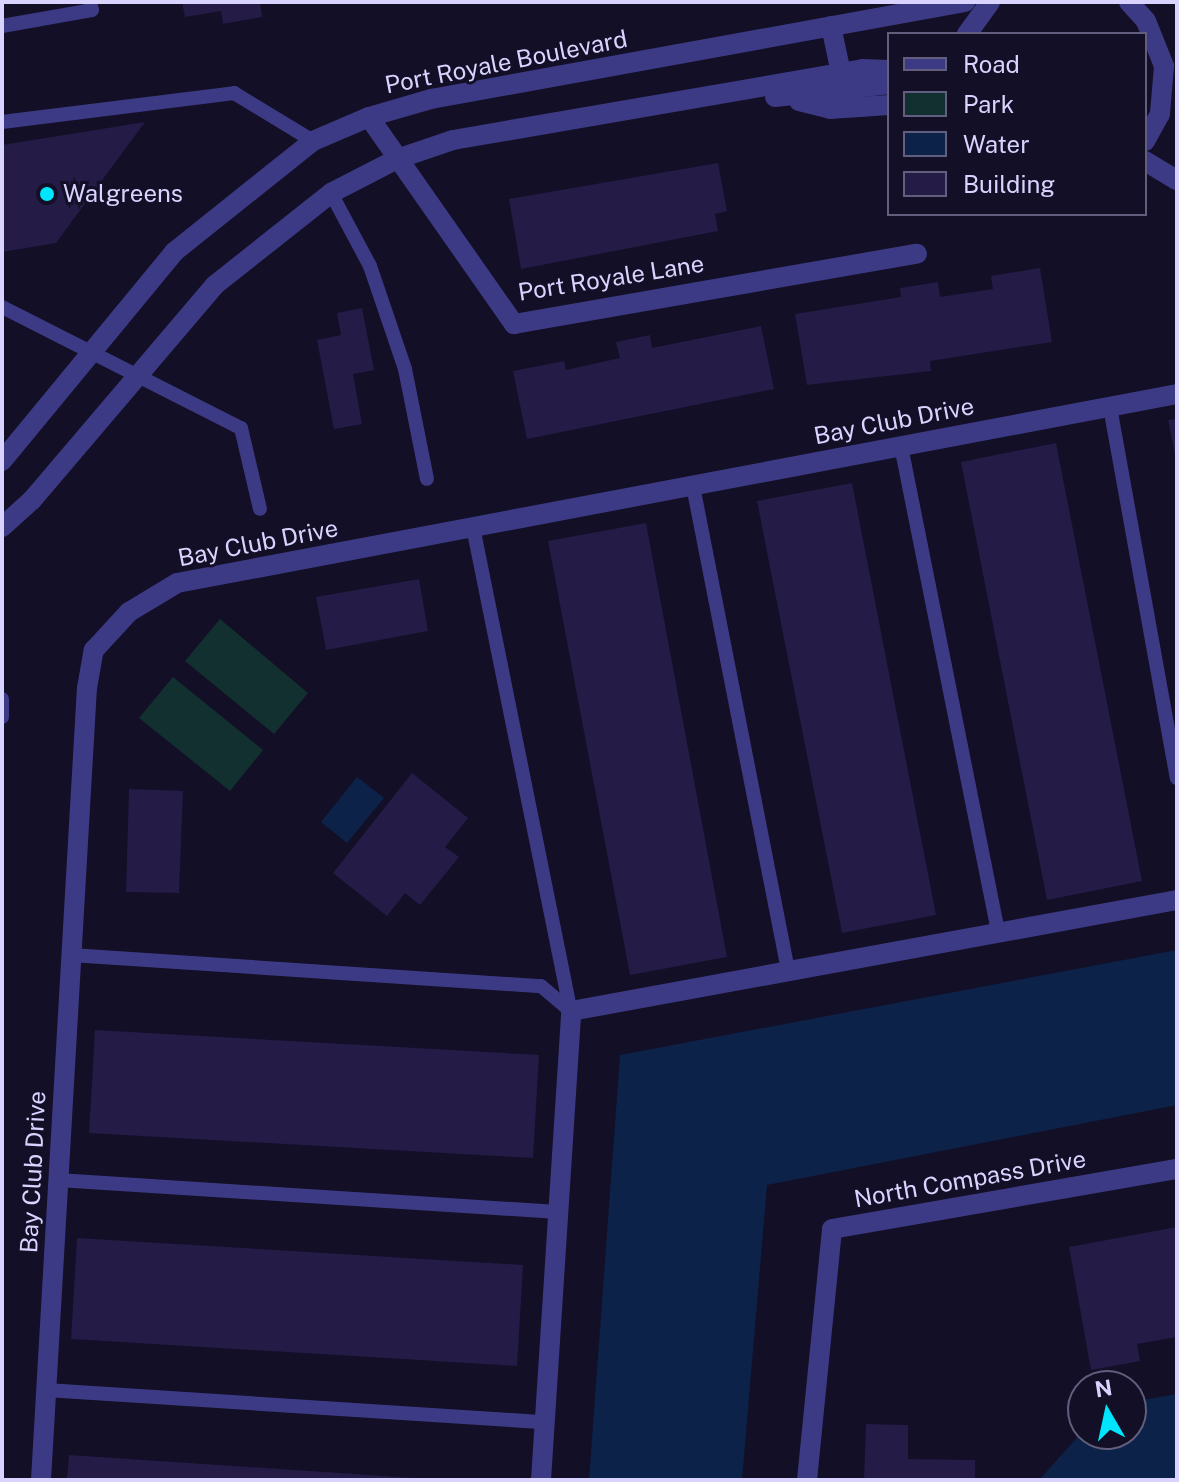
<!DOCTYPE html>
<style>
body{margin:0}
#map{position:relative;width:1179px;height:1482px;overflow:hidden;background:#130f26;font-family:"Public Sans",sans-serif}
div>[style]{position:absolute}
.green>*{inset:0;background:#12302f}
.water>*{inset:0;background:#0c2248}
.building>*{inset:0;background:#241b47}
.lane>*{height:14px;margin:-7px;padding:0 7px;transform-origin:7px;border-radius:7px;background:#3d3a85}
.street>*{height:20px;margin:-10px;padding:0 10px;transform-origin:10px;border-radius:10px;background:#3d3a85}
.dots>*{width:22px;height:22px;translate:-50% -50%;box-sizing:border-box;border:4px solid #130f26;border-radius:50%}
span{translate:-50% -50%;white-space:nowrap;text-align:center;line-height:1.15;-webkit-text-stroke:6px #130f26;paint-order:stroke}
.street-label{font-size:24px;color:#d9d4ff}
.poi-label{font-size:24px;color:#d9d4ff}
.left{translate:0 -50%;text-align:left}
.frame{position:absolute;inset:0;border:4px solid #d9d4ff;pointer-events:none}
.legend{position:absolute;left:887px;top:32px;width:260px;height:184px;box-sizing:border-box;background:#130f26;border:2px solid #625e7d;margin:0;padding:10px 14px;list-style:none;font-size:24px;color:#d9d4ff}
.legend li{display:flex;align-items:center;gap:16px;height:40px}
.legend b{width:40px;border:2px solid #625e7d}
.north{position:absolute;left:1067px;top:1370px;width:80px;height:80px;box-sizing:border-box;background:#130f26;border:2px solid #625e7d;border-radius:50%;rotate:351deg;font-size:22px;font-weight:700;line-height:32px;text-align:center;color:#d9d4ff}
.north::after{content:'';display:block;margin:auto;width:28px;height:36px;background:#00e5ff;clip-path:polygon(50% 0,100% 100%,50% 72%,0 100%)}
</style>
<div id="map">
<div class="green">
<div style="clip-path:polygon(220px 619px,308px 693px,274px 734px,185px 661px)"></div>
<div style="clip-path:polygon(173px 677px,263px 750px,230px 791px,139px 718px)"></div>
</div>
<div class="water">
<div style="clip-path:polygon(357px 777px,384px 798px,347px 843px,321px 822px)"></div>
<div style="clip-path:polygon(1177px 950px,1177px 1105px,767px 1185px,742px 1480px,589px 1480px,620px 1055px)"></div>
<div style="clip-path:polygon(1177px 1394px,1177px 1480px,1039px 1480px,1083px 1431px,1131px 1434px,1131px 1402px)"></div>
</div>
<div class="building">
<div style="clip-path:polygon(182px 2px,260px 2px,262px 17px,223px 24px,221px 11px,185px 17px)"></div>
<div style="clip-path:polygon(145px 122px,56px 243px,2px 252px,2px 145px)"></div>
<div style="clip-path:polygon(718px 163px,727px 211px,715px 214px,718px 231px,521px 269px,509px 199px)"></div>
<div style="clip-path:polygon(1040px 268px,1052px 342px,930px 361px,931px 371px,807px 385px,795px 314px,901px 297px,900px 288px,938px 282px,940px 297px,993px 289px,991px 276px)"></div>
<div style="clip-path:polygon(362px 308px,374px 370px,353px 374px,362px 424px,334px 429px,317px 340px,341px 335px,337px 313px)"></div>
<div style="clip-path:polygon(761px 326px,774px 389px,527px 439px,513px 371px,564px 361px,566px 370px,620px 358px,616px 342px,650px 335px,652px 348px)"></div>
<div style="clip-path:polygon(1177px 419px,1177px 459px,1176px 459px,1168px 420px)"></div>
<div style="clip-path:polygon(1056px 443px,1142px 881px,1047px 900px,961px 462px)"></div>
<div style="clip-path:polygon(852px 483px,936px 915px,842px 933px,757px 501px)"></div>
<div style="clip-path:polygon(646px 523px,727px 957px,630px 975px,548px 541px)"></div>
<div style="clip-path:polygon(419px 579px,428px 631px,326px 650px,316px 597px)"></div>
<div style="clip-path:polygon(412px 773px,468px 818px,445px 847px,459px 857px,420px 905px,405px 893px,387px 916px,333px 873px)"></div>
<div style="clip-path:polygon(129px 789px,183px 791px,179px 893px,126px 892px)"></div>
<div style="clip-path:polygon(95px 1030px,539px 1055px,533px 1158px,89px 1133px)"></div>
<div style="clip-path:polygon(1177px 1227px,1177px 1337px,1137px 1344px,1140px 1361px,1091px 1370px,1069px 1247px)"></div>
<div style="clip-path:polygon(77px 1238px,523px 1265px,517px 1366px,71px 1339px)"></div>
<div style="clip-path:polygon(866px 1424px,908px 1425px,908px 1459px,975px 1460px,975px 1480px,864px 1480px)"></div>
<div style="clip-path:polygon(69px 1455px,414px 1478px,414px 1480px,67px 1480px)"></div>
</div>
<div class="lane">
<div style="left:2px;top:26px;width:91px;rotate:-10.1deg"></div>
<div style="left:92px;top:10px;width:8px;rotate:-104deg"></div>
<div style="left:2px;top:122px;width:234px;rotate:-7.1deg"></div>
<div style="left:234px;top:93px;width:92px;rotate:31.3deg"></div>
<div style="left:331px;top:193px;width:83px;rotate:61.9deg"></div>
<div style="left:370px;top:266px;width:109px;rotate:71.2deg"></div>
<div style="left:405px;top:369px;width:112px;rotate:78.7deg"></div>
<div style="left:2px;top:307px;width:268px;rotate:26.9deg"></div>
<div style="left:241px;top:428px;width:83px;rotate:76.8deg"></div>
<div style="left:1110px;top:407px;width:377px;rotate:79.8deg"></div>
<div style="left:901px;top:446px;width:497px;rotate:78.7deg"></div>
<div style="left:693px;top:486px;width:494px;rotate:78.9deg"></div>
<div style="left:473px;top:527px;width:494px;rotate:78.6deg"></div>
<div style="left:2px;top:699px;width:18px;rotate:90deg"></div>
<div style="left:71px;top:955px;width:471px;rotate:3.8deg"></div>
<div style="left:541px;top:986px;width:39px;rotate:40deg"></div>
<div style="left:58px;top:1180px;width:501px;rotate:3.66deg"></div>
<div style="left:46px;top:1390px;width:499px;rotate:3.7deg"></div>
</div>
<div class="street">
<div style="left:1129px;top:2px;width:25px;rotate:48deg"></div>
<div style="left:1146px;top:21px;width:48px;rotate:68.2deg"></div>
<div style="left:1164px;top:66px;width:48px;rotate:94.8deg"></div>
<div style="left:1160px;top:114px;width:31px;rotate:119deg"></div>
<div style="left:831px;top:26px;width:48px;rotate:78deg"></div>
<div style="left:967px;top:34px;width:39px;rotate:-54deg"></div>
<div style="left:775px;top:97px;width:115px;rotate:-6.5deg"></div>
<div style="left:799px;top:101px;width:32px;rotate:14deg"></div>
<div style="left:830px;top:109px;width:59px;rotate:-3.9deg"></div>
<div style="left:369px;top:117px;width:253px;rotate:55deg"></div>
<div style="left:514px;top:324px;width:409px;rotate:-9.9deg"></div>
<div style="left:1145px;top:161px;width:37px;rotate:31deg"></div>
<div style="left:2px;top:461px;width:271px;rotate:-50.5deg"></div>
<div style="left:174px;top:252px;width:178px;rotate:-38.6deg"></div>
<div style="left:313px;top:141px;width:61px;rotate:-23.2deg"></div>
<div style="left:369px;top:117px;width:65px;rotate:-16.2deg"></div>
<div style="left:431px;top:99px;width:543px;rotate:-10.3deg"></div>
<div style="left:2px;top:527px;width:40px;rotate:-42deg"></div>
<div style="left:32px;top:500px;width:282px;rotate:-49.6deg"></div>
<div style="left:215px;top:285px;width:148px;rotate:-38.4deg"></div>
<div style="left:331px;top:193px;width:74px;rotate:-27.3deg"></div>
<div style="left:397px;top:159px;width:59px;rotate:-18.7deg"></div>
<div style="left:453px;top:140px;width:415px;rotate:-9.8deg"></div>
<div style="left:862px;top:69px;width:27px;rotate:2deg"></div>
<div style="left:41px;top:1480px;width:793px;rotate:-86.68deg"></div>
<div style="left:87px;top:688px;width:39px;rotate:-80deg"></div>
<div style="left:94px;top:650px;width:52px;rotate:-47.4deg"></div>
<div style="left:129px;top:612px;width:56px;rotate:-31.1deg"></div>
<div style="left:177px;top:583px;width:1018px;rotate:-10.7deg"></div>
<div style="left:541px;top:1480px;width:470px;rotate:-86.3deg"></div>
<div style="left:571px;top:1011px;width:616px;rotate:-10.38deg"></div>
<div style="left:807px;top:1480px;width:252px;rotate:-84.3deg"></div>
<div style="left:832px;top:1229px;width:350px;rotate:-9.9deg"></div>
</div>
<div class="dots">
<div style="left:47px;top:194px;background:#00e5ff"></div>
</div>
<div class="street-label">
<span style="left:506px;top:62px;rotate:-11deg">Port Royale Boulevard</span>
<span style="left:611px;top:278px;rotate:-9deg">Port Royale Lane</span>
<span style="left:894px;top:421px;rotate:-11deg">Bay Club Drive</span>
<span style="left:258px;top:543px;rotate:-11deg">Bay Club Drive</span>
<span style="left:33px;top:1172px;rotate:-87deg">Bay Club Drive</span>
<span style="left:970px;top:1179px;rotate:-10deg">North Compass Drive</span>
</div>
<div class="poi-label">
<span class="left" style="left:63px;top:194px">Walgreens</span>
</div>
<div class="frame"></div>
<ul class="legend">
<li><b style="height:10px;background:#3d3a85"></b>Road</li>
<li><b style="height:22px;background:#12302f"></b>Park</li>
<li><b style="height:22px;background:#0c2248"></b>Water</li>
<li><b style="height:22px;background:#241b47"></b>Building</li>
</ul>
<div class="north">N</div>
</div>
